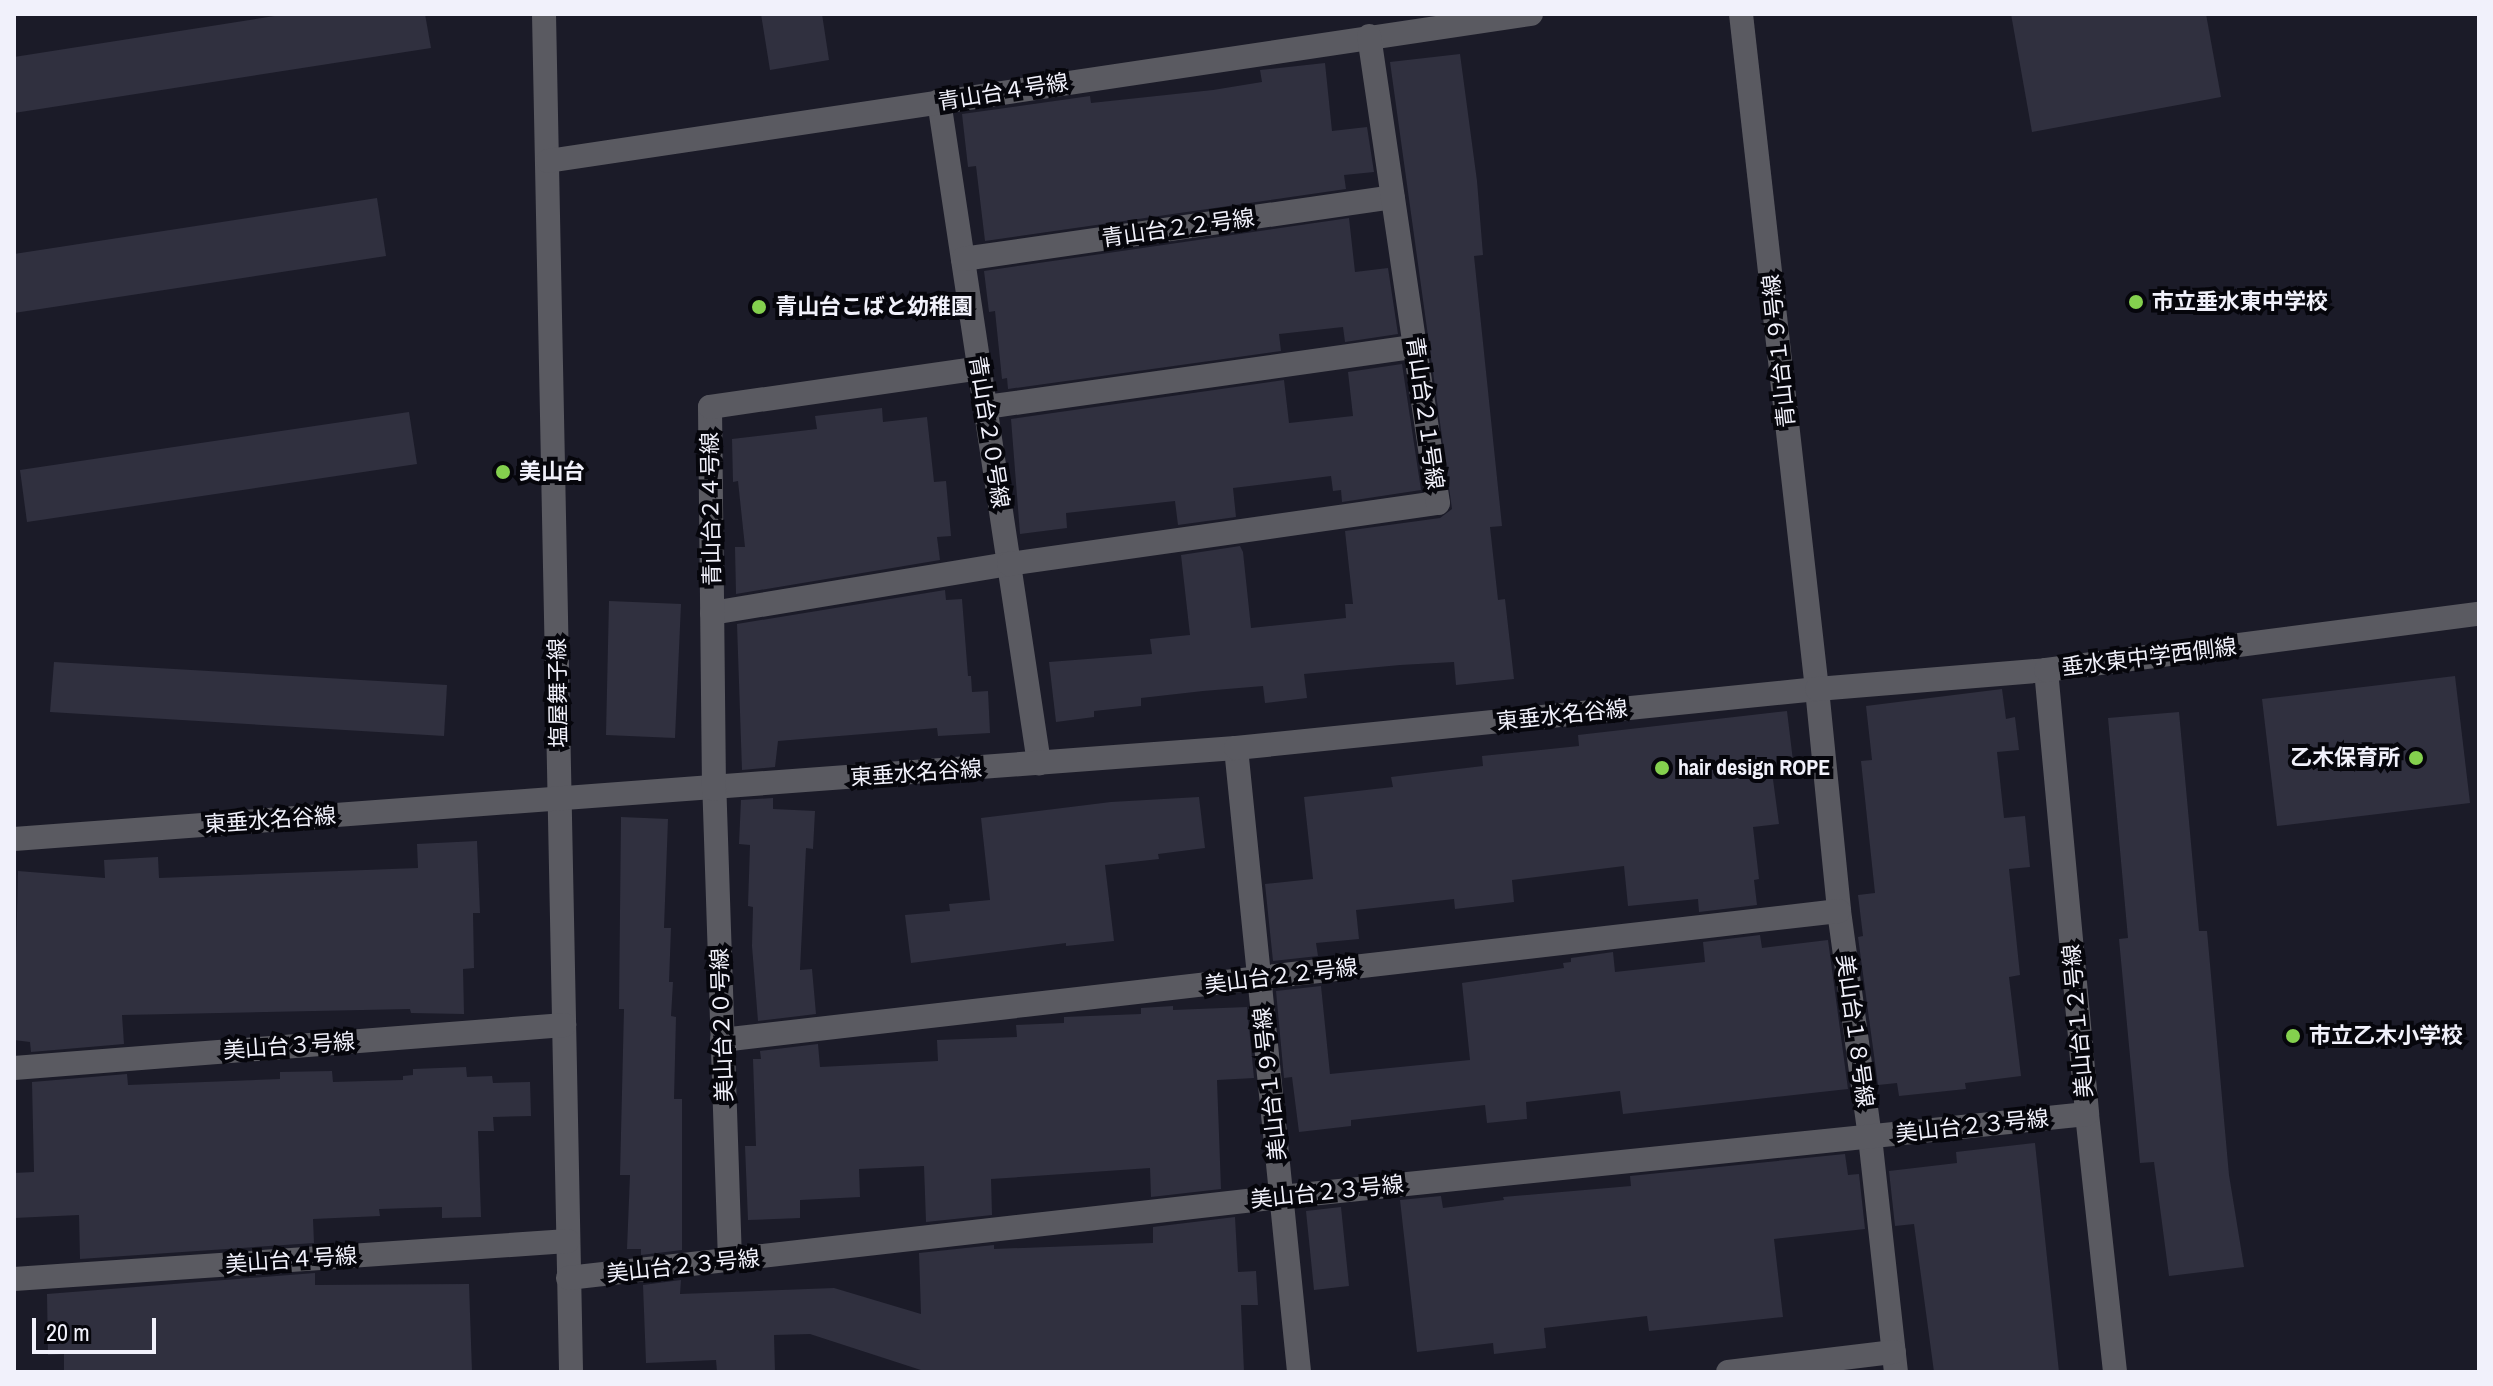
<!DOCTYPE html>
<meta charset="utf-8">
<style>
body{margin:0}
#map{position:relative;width:2493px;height:1386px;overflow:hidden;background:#1b1b28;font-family:"Archivo Narrow","Noto Sans JP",sans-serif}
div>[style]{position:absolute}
.building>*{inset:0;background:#30303f}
.minor>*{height:24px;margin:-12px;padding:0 12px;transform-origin:12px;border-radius:12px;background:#5a5a61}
.dots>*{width:22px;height:22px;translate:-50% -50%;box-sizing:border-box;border:4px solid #06060c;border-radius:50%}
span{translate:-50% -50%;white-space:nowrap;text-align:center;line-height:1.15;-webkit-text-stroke:8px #06060c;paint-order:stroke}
.street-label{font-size:22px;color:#f1f1fb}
.poi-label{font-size:22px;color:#f1f1fb;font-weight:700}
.left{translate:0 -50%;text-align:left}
.right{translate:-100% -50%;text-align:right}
.frame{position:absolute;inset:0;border:16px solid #f1f1fb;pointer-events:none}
.scale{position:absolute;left:32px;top:1318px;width:124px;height:36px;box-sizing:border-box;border:4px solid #f1f1fb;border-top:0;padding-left:10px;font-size:24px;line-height:28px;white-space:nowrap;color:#f1f1fb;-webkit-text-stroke:6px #06060c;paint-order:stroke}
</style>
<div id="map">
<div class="building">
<div style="clip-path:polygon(287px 14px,425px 14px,431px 48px,14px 113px,14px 57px)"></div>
<div style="clip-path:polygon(761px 14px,822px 14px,829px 60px,770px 70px)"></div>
<div style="clip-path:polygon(2011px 14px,2206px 14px,2221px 97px,2032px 132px)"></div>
<div style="clip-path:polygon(1460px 54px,1477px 181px,1483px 255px,1474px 256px,1502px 526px,1490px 527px,1498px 600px,1505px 599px,1514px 679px,1456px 685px,1454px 662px,1400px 665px,1304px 674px,1307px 698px,1265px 703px,1263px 686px,1203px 691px,1141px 698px,1141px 706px,1094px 711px,1094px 717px,1056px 722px,1049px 662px,1152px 654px,1150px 639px,1190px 635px,1181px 555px,1240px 546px,1243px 552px,1251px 628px,1346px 618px,1345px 604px,1353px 604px,1345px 531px,1440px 518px,1452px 509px,1390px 62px)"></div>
<div style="clip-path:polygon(1325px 63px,1332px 131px,1367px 127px,1374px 172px,1344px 175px,1346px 189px,985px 241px,976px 166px,968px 167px,962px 114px,1090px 96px,1091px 103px,1213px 90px,1262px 82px,1260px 70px)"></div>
<div style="clip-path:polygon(377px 198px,386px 256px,14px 313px,14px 254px)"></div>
<div style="clip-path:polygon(1349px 218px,1355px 272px,1388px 268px,1398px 334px,1345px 342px,1343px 327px,1279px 334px,1281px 351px,1008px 389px,1007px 378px,1002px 379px,995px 311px,989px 312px,984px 271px)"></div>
<div style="clip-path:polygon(1402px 364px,1421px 490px,1342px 502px,1341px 490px,1333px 491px,1331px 476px,1233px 488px,1236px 517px,1178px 525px,1175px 501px,1066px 513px,1067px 528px,1020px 534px,1011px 419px,1284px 380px,1289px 423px,1353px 416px,1348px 372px)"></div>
<div style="clip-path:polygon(882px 408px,883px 422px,927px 417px,934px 482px,946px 481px,951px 536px,937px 537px,940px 560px,736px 594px,735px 547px,745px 547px,738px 481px,733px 482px,732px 439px,817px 429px,815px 416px)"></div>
<div style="clip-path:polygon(409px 412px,417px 464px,27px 522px,20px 470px)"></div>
<div style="clip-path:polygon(945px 590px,946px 600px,962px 599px,968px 676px,971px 676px,972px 692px,988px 691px,990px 733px,938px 736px,937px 728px,778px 741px,775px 767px,742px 770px,737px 624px)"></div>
<div style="clip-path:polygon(609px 601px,681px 604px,675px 738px,606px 735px)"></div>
<div style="clip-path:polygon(54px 662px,447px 685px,444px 736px,50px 712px)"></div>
<div style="clip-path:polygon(2455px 676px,2470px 803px,2277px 826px,2262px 699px)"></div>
<div style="clip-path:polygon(2002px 689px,2006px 719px,2015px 717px,2019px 750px,1997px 752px,2004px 818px,2025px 816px,2030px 867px,2009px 869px,2020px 975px,2009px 977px,2021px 1076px,1965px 1083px,1966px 1089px,1899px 1096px,1897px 1083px,1878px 1085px,1858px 937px,1863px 936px,1858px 895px,1875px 893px,1861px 761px,1872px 760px,1866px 706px)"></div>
<div style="clip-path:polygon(1787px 711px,1794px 769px,1772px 772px,1779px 824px,1753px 827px,1759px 879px,1754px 880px,1757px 905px,1699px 912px,1698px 899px,1628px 906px,1624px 866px,1512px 880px,1514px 902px,1455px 909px,1454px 899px,1356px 910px,1359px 939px,1316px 943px,1318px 956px,1273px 961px,1265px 884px,1313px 879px,1304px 797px,1393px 787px,1391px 777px,1483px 766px,1482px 756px,1579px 746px,1578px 735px)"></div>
<div style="clip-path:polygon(2179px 712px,2199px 931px,2207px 931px,2229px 1175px,2244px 1267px,2169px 1276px,2154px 1162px,2140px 1163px,2119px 939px,2128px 938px,2108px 718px)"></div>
<div style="clip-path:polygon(1199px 797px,1205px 848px,1158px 854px,1159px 859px,1105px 865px,1114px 941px,1066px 946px,1066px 943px,911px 963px,905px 915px,950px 911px,949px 904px,990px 900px,981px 818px,1111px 802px)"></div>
<div style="clip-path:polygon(773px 798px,773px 809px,815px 811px,813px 849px,806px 848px,800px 970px,812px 969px,816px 1014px,758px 1021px,752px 946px,753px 907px,748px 906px,750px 845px,739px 844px,741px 800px)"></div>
<div style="clip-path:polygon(621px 817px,668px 819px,664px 928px,671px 928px,669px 982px,673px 982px,671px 1016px,676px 1017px,674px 1099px,682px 1099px,682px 1250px,641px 1255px,641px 1249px,627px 1249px,630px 1175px,620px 1175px,624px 1009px,619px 1009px)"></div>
<div style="clip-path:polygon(477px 841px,480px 913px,473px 913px,474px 968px,463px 969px,464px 1014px,411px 1013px,410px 1009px,122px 1015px,124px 1044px,31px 1052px,30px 1042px,14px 1040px,18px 871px,105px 878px,104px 860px,158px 857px,159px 878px,418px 868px,417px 844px)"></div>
<div style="clip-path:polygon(1760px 935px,1762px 948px,1828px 940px,1848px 1089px,1623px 1114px,1620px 1091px,1526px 1102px,1527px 1119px,1487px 1123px,1485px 1105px,1351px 1120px,1351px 1126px,1299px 1132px,1292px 1077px,1284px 1078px,1276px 991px,1321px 986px,1330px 1074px,1470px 1060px,1462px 983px,1564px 968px,1563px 963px,1571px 962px,1571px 958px,1613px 952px,1615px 972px,1705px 962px,1703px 942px)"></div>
<div style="clip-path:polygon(1173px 1006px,1173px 1010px,1247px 1007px,1254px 1078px,1217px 1080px,1221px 1189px,1151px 1197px,1150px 1168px,991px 1179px,992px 1215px,926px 1222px,924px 1166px,859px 1169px,860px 1197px,800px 1200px,800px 1218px,748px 1220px,745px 1146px,756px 1146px,753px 1059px,761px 1059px,760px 1051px,818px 1044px,820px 1067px,938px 1061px,937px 1040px,1017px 1037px,1016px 1025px,1064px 1023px,1064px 1017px,1141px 1014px,1141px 1008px)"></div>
<div style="clip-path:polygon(466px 1067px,467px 1077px,492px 1076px,493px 1083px,530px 1082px,531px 1116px,493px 1117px,494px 1131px,478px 1131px,481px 1217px,442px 1218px,442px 1207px,379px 1209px,380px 1216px,313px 1219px,314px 1243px,80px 1259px,79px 1215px,14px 1218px,14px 1173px,34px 1172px,32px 1082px,127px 1074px,128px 1085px,280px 1079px,280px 1072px,332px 1071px,333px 1082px,403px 1080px,403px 1076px,413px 1075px,413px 1069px)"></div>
<div style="clip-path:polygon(2035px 1143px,2059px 1372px,1934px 1372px,1914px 1224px,1895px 1226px,1889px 1171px,1957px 1163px,1956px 1152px)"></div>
<div style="clip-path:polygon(1845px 1154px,1848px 1175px,1859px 1174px,1865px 1229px,1774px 1239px,1783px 1317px,1649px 1331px,1647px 1316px,1544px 1328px,1546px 1348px,1494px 1354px,1493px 1343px,1417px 1352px,1400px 1200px,1441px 1196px,1443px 1208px,1504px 1200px,1503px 1197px,1631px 1186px,1630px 1176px)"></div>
<div style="clip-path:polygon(1341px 1207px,1349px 1286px,1314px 1290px,1306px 1211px)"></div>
<div style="clip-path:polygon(1235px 1217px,1238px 1272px,1256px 1271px,1258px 1305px,1241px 1305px,1244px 1372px,927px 1372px,810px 1334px,774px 1335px,775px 1372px,717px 1372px,716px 1360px,646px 1363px,643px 1285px,681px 1280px,680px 1294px,834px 1288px,921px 1314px,919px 1253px,994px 1245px,994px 1249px,1153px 1243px,1153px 1227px)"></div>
<div style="clip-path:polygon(315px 1273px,315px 1285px,469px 1284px,472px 1372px,64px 1372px,64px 1354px,48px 1355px,47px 1294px)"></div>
</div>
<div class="minor">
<div style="left:544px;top:14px;width:1358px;rotate:88.86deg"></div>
<div style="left:1741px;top:14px;width:679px;rotate:83.58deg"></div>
<div style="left:1817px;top:689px;width:223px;rotate:84.3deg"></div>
<div style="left:1839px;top:911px;width:228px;rotate:82.2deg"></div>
<div style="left:1870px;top:1137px;width:236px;rotate:83.7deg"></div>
<div style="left:939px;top:101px;width:670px;rotate:81.41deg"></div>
<div style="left:548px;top:161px;width:994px;rotate:-8.51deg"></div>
<div style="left:963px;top:259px;width:434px;rotate:-8.2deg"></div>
<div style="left:986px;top:407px;width:433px;rotate:-8deg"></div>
<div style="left:712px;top:613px;width:301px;rotate:-9.4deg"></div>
<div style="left:1009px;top:564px;width:433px;rotate:-8.1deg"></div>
<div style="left:1438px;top:503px;width:472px;rotate:-98.4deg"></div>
<div style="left:2046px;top:670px;width:446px;rotate:84.7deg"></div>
<div style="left:2087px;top:1114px;width:260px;rotate:83.8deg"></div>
<div style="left:1236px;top:748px;width:627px;rotate:84.23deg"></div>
<div style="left:14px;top:839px;width:1225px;rotate:-4.26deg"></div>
<div style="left:1236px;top:748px;width:584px;rotate:-5.8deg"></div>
<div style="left:1817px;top:689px;width:230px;rotate:-4.7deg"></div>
<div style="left:2046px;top:670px;width:437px;rotate:-7.4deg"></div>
<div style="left:722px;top:1040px;width:1124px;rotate:-6.59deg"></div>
<div style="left:14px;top:1068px;width:552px;rotate:-4.47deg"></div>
<div style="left:730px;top:1261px;width:472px;rotate:-91.9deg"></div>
<div style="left:714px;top:789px;width:382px;rotate:-90.6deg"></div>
<div style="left:710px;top:407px;width:273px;rotate:-8.2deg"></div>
<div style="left:568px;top:1278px;width:718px;rotate:-6.48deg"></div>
<div style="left:1281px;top:1197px;width:810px;rotate:-5.88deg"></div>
<div style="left:14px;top:1279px;width:555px;rotate:-3.92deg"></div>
<div style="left:1728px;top:1372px;width:167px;rotate:-6.9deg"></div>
</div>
<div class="dots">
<div style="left:2136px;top:302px;background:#84d04e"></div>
<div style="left:759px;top:307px;background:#84d04e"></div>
<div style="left:503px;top:472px;background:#84d04e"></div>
<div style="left:2416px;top:758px;background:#84d04e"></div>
<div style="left:1662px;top:768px;background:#84d04e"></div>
<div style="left:2293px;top:1036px;background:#84d04e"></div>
</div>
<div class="street-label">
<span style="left:1003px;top:92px;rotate:-9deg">青山台４号線</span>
<span style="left:1178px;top:228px;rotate:-8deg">青山台２２号線</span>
<span style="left:1779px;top:351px;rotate:-96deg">青山台１９号線</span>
<span style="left:1425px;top:413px;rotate:82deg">青山台２１号線</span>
<span style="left:989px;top:432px;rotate:81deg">青山台２０号線</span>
<span style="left:711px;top:509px;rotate:-91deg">青山台２４号線</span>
<span style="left:2149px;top:657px;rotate:-7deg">垂水東中学西側線</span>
<span style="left:558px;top:693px;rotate:-91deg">塩屋舞子線</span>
<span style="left:1562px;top:715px;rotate:-6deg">東垂水名谷線</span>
<span style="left:916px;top:773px;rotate:-4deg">東垂水名谷線</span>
<span style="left:270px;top:820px;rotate:-4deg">東垂水名谷線</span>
<span style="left:1281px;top:976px;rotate:-7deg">美山台２２号線</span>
<span style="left:2078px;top:1021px;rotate:-95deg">美山台１２号線</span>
<span style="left:722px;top:1025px;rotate:-92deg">美山台２０号線</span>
<span style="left:1855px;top:1031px;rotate:82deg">美山台１８号線</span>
<span style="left:289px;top:1046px;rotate:-4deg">美山台３号線</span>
<span style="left:1270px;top:1084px;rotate:-96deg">美山台１９号線</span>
<span style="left:1972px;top:1126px;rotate:-6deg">美山台２３号線</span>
<span style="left:1327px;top:1192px;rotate:-6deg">美山台２３号線</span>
<span style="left:291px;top:1260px;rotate:-4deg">美山台４号線</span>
<span style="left:683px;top:1266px;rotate:-6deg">美山台２３号線</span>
</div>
<div class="poi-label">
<span class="left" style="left:2152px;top:302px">市立垂水東中学校</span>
<span class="left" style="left:775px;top:307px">青山台こばと幼稚園</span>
<span class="left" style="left:519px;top:472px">美山台</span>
<span class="right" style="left:2400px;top:758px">乙木保育所</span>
<span class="left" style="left:1678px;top:768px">hair design ROPE</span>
<span class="left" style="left:2309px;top:1036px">市立乙木小学校</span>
</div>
<div class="frame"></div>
<div class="scale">20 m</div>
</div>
